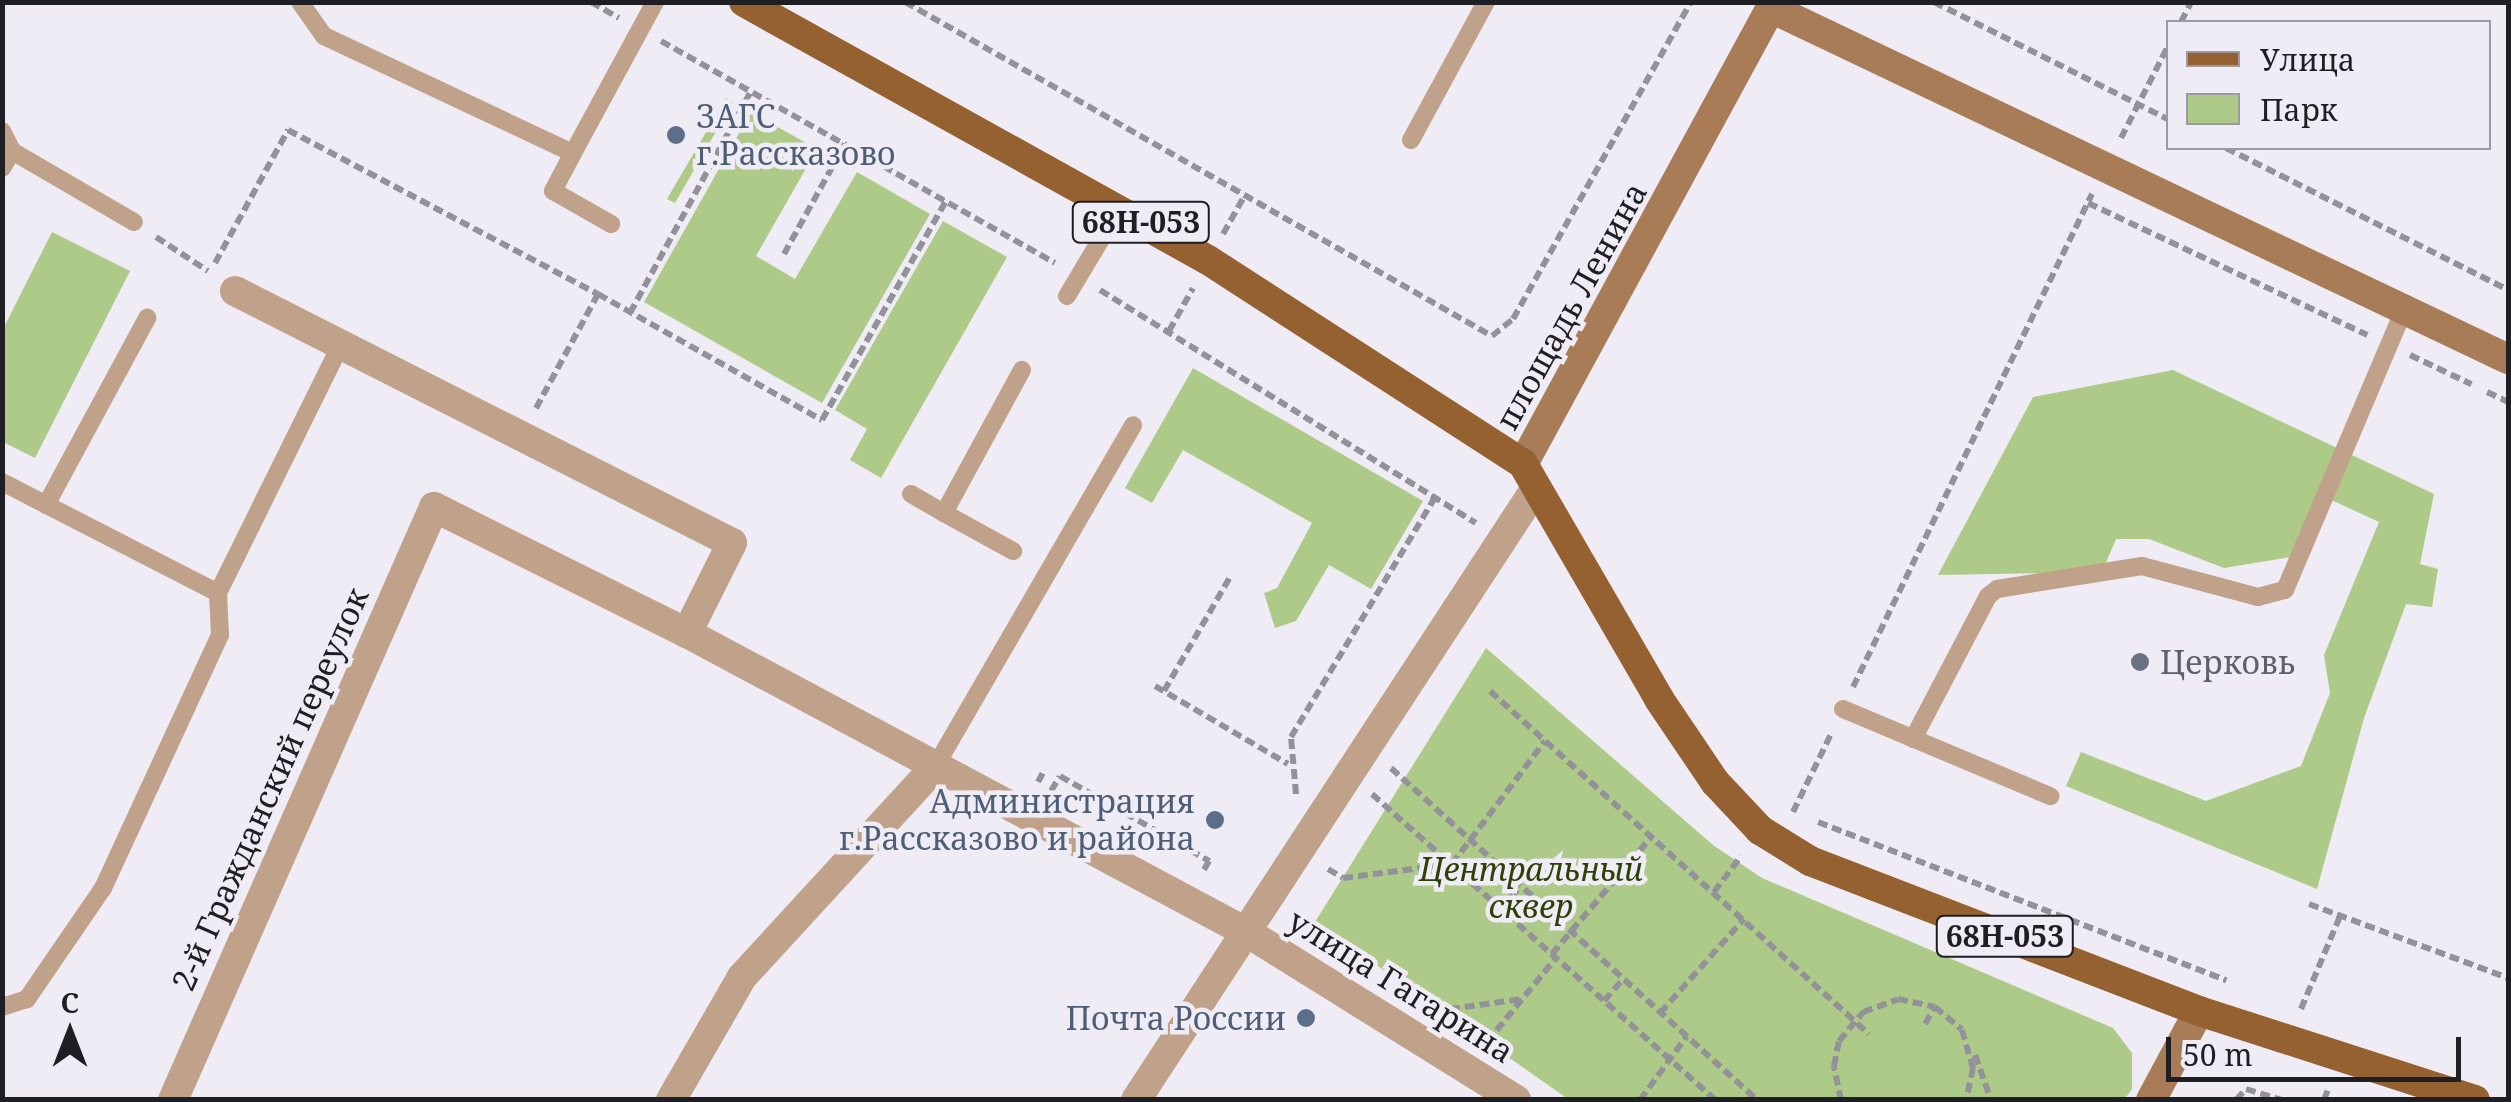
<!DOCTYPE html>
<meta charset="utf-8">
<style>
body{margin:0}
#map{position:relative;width:2511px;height:1102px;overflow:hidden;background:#efecf5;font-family:"Noto Serif",serif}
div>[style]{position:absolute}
.green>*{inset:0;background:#adca88}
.path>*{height:6px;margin-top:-3px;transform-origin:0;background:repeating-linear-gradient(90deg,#949299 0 10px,transparent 0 15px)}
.lane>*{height:18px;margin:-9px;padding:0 9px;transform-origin:9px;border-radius:9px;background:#c0a189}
.street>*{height:30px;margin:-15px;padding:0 15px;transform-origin:15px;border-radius:15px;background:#c0a189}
.secondary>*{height:30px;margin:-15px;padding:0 15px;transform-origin:15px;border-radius:15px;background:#a87c57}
.primary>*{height:30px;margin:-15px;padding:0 15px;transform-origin:15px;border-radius:15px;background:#966130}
.dots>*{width:28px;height:28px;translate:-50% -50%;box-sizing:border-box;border:5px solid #efecf5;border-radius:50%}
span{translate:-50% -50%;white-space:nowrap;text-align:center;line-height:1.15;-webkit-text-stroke:9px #efecf5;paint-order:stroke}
.shield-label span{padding:2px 8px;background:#efecf5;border:2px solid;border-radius:8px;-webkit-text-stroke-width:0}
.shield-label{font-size:30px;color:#1f1e22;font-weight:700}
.service-label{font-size:32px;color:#4e5e75}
.left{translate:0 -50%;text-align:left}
.right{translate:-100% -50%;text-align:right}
.street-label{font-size:32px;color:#1f1e22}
.worship-label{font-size:32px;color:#5b616d}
.park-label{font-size:32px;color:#2d4005;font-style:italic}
.frame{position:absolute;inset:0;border:5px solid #1f1e22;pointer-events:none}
.legend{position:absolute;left:2166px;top:20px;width:325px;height:130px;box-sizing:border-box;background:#efecf5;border:2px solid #9c9aa1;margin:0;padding:12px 18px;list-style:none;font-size:30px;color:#1f1e22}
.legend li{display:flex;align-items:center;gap:20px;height:50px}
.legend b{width:50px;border:2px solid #9c9aa1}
.north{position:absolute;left:20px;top:982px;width:100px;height:100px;-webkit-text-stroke:8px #efecf5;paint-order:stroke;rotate:0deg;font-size:28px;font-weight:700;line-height:40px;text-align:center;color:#1f1e22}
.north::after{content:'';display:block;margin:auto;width:35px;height:45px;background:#1f1e22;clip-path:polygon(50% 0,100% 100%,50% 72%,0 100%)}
.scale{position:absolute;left:2166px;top:1037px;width:295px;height:45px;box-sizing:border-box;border:5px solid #1f1e22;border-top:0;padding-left:12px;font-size:30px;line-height:35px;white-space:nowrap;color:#1f1e22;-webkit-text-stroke:8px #efecf5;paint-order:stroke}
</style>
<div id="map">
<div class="green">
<div style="clip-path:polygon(726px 98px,733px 102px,675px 203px,667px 199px)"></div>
<div style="clip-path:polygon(751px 112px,817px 149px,756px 256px,795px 279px,857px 172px,930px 214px,822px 403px,644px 302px)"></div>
<div style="clip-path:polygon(943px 221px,1007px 257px,881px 478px,850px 460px,867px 429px,835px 410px)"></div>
<div style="clip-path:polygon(52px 232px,130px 271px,35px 458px,3px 442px,3px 329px)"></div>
<div style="clip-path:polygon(1193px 368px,1423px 501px,1371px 589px,1329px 565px,1296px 621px,1275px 628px,1264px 593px,1277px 588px,1312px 523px,1183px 450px,1152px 503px,1125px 488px)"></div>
<div style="clip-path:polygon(2173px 370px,2434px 494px,2420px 564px,2438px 569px,2432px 607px,2406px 604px,2364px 718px,2317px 889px,2066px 786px,2081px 752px,2206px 801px,2301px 766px,2330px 693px,2324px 655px,2379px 522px,2325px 497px,2297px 556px,2224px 568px,2149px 539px,2116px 539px,2102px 572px,1938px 575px,2033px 397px)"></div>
<div style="clip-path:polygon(1486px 648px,1713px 845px,1762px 878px,2113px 1028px,2132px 1053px,2132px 1089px,2124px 1100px,1568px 1099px,1315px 922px)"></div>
</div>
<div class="path">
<div style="left:591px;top:2px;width:32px;rotate:30deg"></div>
<div style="left:905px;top:2px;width:675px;rotate:29.64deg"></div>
<div style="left:1492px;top:336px;width:27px;rotate:-39deg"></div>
<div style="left:1513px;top:319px;width:364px;rotate:-60.7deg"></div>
<div style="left:1934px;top:2px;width:262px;rotate:26.6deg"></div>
<div style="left:2181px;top:22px;width:22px;rotate:-63deg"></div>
<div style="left:661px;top:41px;width:452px;rotate:29.4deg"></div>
<div style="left:2121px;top:138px;width:103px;rotate:-62.9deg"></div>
<div style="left:2226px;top:148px;width:316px;rotate:26.7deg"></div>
<div style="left:2088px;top:203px;width:309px;rotate:25.3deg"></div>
<div style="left:1223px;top:234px;width:45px;rotate:-60.6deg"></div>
<div style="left:156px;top:237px;width:62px;rotate:33.2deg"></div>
<div style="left:784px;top:254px;width:126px;rotate:-61deg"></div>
<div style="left:215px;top:263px;width:152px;rotate:-61.2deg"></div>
<div style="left:288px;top:130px;width:351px;rotate:27.9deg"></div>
<div style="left:598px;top:294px;width:130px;rotate:118.5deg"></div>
<div style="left:1100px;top:290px;width:442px;rotate:31.8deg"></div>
<div style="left:598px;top:294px;width:257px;rotate:29.4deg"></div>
<div style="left:822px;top:420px;width:252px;rotate:-60.5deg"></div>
<div style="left:630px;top:313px;width:253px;rotate:-61.4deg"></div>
<div style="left:1169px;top:331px;width:49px;rotate:-60.8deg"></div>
<div style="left:2410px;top:355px;width:68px;rotate:25.4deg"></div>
<div style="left:2487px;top:392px;width:23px;rotate:25deg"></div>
<div style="left:1155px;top:686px;width:154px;rotate:30.4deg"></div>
<div style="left:1853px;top:687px;width:548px;rotate:-64.14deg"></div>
<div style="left:1164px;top:691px;width:132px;rotate:-59.9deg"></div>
<div style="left:1490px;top:691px;width:511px;rotate:42.15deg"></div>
<div style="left:1391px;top:768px;width:494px;rotate:42.2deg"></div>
<div style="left:1038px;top:782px;width:15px;rotate:-62deg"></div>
<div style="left:1051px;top:791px;width:17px;rotate:-59deg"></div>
<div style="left:1060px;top:776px;width:172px;rotate:29.7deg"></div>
<div style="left:1209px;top:861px;width:14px;rotate:120deg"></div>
<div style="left:1296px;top:794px;width:57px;rotate:-95deg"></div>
<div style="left:1291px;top:737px;width:281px;rotate:-59deg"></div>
<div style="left:1372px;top:794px;width:460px;rotate:41.7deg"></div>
<div style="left:1793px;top:812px;width:87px;rotate:-64deg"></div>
<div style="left:1818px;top:822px;width:438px;rotate:21.2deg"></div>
<div style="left:1328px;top:869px;width:17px;rotate:31deg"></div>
<div style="left:1343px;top:878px;width:110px;rotate:-7.3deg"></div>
<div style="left:1452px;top:864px;width:154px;rotate:-52.9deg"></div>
<div style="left:1714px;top:892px;width:45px;rotate:-53.1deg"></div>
<div style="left:2309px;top:904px;width:212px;rotate:20.4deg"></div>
<div style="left:1500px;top:908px;width:29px;rotate:-46deg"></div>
<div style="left:1552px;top:954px;width:155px;rotate:-49.7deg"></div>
<div style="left:1604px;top:1001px;width:29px;rotate:-49deg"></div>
<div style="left:2301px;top:1009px;width:101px;rotate:-67.2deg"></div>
<div style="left:1435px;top:1011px;width:88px;rotate:-7.9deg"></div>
<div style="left:1660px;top:1013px;width:126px;rotate:-48.2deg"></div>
<div style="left:1925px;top:1024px;width:20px;rotate:-60deg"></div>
<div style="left:1487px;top:1042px;width:109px;rotate:-50.6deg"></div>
<div style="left:1975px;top:1055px;width:48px;rotate:70.4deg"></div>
<div style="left:1640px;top:1100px;width:79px;rotate:-53.7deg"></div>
<div style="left:1841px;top:1100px;width:35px;rotate:-102deg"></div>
<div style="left:1834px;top:1066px;width:25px;rotate:-79deg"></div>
<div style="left:1839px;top:1041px;width:38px;rotate:-50deg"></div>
<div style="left:1863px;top:1012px;width:37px;rotate:-20deg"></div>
<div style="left:1898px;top:999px;width:38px;rotate:12deg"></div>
<div style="left:1935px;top:1007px;width:35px;rotate:40deg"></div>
<div style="left:1962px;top:1030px;width:40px;rotate:74deg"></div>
<div style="left:1973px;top:1068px;width:33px;rotate:102deg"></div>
<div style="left:2236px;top:1100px;width:15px;rotate:-48deg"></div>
<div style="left:2246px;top:1089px;width:37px;rotate:17deg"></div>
<div style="left:2324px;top:1100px;width:14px;rotate:-69deg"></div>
</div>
<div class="lane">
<div style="left:300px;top:2px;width:42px;rotate:54.8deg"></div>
<div style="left:324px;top:36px;width:275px;rotate:25.2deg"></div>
<div style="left:573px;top:153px;width:172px;rotate:-61.5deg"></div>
<div style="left:2px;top:131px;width:22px;rotate:63deg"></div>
<div style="left:12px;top:151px;width:20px;rotate:120deg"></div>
<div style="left:1411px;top:140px;width:157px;rotate:-61.5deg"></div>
<div style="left:12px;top:151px;width:141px;rotate:30.2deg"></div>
<div style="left:573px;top:153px;width:43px;rotate:117.8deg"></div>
<div style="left:553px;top:191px;width:67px;rotate:29.6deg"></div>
<div style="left:1067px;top:296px;width:101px;rotate:-59.1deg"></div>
<div style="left:2px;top:482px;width:243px;rotate:27.2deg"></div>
<div style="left:218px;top:593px;width:42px;rotate:87.3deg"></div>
<div style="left:220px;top:635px;width:279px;rotate:114.8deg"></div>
<div style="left:103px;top:888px;width:135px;rotate:124.4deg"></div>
<div style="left:27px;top:999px;width:26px;rotate:162deg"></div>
<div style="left:911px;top:494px;width:38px;rotate:30deg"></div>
<div style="left:944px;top:513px;width:163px;rotate:-61.4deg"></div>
<div style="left:46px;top:505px;width:213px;rotate:-61.6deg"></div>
<div style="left:944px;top:513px;width:79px;rotate:28.8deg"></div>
<div style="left:218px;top:593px;width:275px;rotate:-63.7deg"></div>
<div style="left:1843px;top:709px;width:225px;rotate:22.8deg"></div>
<div style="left:1913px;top:739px;width:161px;rotate:-62.3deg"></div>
<div style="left:1988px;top:596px;width:11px;rotate:-38deg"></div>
<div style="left:1997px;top:589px;width:147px;rotate:-9deg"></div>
<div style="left:2142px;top:566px;width:120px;rotate:15deg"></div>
<div style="left:2258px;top:597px;width:28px;rotate:-15deg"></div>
<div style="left:2285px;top:590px;width:305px;rotate:-67deg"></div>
<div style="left:935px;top:767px;width:395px;rotate:-59.9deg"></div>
</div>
<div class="street">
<div style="left:235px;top:291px;width:557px;rotate:26.89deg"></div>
<div style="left:732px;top:543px;width:101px;rotate:116.6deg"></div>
<div style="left:687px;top:633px;width:636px;rotate:28.14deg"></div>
<div style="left:1248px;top:933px;width:316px;rotate:31.9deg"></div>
<div style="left:173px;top:1100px;width:648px;rotate:-66.24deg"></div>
<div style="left:434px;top:507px;width:283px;rotate:26.5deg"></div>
<div style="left:671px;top:1100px;width:142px;rotate:-60deg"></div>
<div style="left:742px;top:977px;width:285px;rotate:-47.4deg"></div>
<div style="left:1136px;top:1100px;width:731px;rotate:-56.83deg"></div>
</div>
<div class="secondary">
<div style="left:1771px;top:8px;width:816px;rotate:25.47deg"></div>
<div style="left:1523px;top:464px;width:526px;rotate:-61.49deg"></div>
<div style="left:2151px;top:1100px;width:101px;rotate:-61.7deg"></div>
</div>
<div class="primary">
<div style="left:744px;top:2px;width:531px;rotate:29.08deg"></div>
<div style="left:1208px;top:260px;width:375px;rotate:32.9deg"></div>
<div style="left:1523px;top:464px;width:272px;rotate:59.9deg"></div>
<div style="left:1659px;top:699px;width:100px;rotate:56deg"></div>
<div style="left:1715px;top:782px;width:66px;rotate:46.8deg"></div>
<div style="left:1760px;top:830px;width:59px;rotate:31.8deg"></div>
<div style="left:1810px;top:861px;width:417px;rotate:21.1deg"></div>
<div style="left:2199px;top:1011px;width:290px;rotate:17.9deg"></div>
</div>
<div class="dots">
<div style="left:676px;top:135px;background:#5c6f8a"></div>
<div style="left:2140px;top:662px;background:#6b7280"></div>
<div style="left:1215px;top:820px;background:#5c6f8a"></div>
<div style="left:1306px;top:1018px;background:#5c6f8a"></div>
</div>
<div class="shield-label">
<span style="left:1141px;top:222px">68Н-053</span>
<span style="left:2005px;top:936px">68Н-053</span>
</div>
<div class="service-label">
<span class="left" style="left:696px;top:135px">ЗАГС<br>г.Рассказово</span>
<span class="right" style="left:1195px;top:820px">Администрация<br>г.Рассказово и района</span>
<span class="right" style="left:1286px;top:1018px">Почта России</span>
</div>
<div class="street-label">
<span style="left:1571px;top:306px;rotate:-61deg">площадь Ленина</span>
<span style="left:270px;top:789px;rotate:-66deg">2-й Гражданский переулок</span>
<span style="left:1401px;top:986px;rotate:32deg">улица Гагарина</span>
</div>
<div class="worship-label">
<span class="left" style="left:2160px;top:662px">Церковь</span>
</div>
<div class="park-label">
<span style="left:1531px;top:888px">Центральный<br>сквер</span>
</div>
<div class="frame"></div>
<ul class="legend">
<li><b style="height:12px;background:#966130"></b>Улица</li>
<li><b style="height:28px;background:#adca88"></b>Парк</li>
</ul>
<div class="north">С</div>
<div class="scale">50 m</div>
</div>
